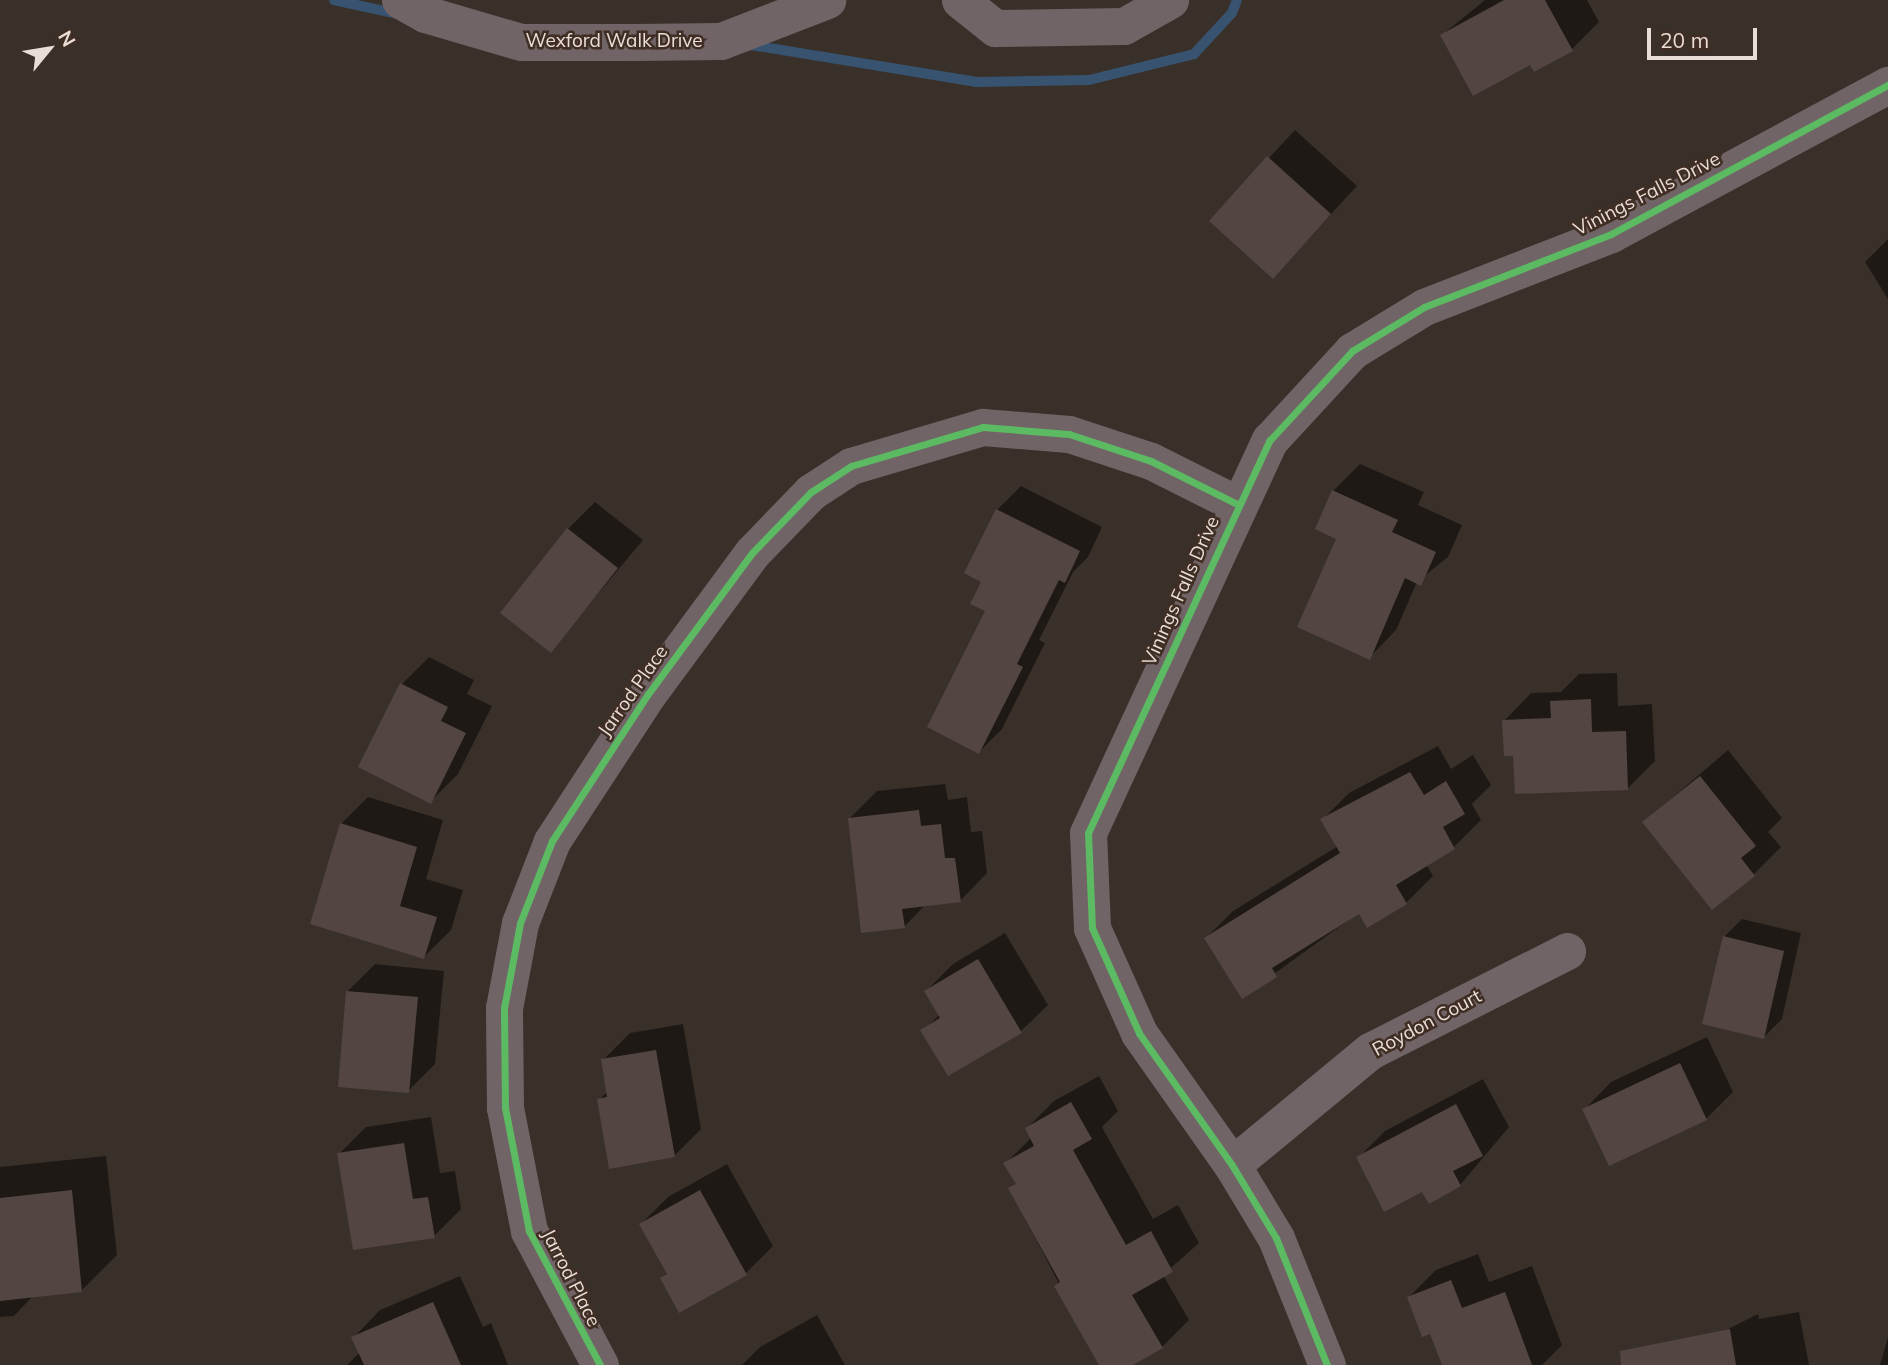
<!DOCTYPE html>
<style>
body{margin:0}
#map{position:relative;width:1888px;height:1365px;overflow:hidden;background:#3a302a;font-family:Mulish,sans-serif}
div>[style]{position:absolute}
.shadow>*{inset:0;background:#0007}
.stream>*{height:10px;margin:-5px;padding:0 5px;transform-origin:5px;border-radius:5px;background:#37536f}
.building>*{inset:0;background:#534642}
.minor>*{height:37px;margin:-18.5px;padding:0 18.5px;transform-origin:18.5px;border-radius:18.5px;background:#716466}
.cycleway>*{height:7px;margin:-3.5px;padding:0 3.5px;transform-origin:3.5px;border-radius:3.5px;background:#5cba63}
span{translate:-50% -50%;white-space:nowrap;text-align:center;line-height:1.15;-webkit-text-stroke:5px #402e24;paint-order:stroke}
.street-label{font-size:19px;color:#e9ddd7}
.north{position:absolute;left:14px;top:14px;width:70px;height:70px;-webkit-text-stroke:5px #402e24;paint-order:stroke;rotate:60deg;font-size:19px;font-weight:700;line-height:28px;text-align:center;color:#e9ddd7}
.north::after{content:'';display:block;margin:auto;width:24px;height:32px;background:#e9ddd7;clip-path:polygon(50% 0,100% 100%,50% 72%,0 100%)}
.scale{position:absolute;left:1647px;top:28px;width:110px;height:32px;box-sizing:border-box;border:4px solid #e9ddd7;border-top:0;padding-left:9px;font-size:21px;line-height:24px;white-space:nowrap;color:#e9ddd7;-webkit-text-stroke:5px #402e24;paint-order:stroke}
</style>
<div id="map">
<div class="shadow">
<div style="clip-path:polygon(1485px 0,1587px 0,1599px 22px,1572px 49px,1530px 63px,1442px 35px)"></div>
<div style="clip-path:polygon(1295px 130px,1357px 186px,1273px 277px,1211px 220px)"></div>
<div style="clip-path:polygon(1888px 239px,1888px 299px,1865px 262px)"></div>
<div style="clip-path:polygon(1360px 464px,1424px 492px,1418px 505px,1462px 525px,1448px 557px,1417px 582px,1396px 630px,1369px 658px,1338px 538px,1333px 491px)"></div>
<div style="clip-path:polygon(1021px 486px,1102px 527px,1088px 557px,1073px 572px,1039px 640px,1045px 643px,1002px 729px,979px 752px,987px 610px,983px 581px,967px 573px,997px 510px)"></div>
<div style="clip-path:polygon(595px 502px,643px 540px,551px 650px,568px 529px)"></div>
<div style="clip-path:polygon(429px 657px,474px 680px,467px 694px,492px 706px,458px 774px,431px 801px,402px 684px)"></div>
<div style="clip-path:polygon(1617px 673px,1618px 706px,1652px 704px,1655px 761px,1628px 788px,1515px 754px,1504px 721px,1531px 693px,1561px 692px,1579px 674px)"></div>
<div style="clip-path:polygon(1438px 746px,1451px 769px,1473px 755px,1491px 785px,1472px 804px,1481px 820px,1454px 847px,1426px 864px,1433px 876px,1406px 903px,1360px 912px,1242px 997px,1206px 938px,1233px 911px,1338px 846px,1322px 820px,1349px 793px)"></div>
<div style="clip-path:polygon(1728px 750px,1782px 818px,1768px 832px,1781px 847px,1754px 874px,1644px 822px)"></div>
<div style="clip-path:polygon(945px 784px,948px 800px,967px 797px,971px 832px,982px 831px,987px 873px,960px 901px,926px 904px,904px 927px,850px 818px,877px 791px)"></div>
<div style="clip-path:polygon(368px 797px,443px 820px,426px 879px,463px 890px,451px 930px,424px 957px,341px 824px)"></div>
<div style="clip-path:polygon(1742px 919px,1801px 933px,1782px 1019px,1764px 1037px,1724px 937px)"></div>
<div style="clip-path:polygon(1005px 933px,1048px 1005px,1020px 1032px,923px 1031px,940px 1014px,926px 991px,953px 964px)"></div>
<div style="clip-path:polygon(375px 964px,444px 971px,435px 1064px,408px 1091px,348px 991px)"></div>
<div style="clip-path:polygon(683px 1024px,701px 1129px,674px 1156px,599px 1100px,608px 1091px,603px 1060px,630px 1033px)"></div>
<div style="clip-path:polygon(1707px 1037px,1733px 1092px,1706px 1119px,1584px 1110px,1611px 1082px)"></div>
<div style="clip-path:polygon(1099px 1076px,1118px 1111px,1102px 1127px,1153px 1219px,1178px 1205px,1199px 1243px,1163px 1275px,1189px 1320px,1162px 1347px,1130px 1365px,1101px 1365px,1010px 1189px,1017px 1183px,1006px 1163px,1032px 1137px,1027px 1128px,1054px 1101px)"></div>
<div style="clip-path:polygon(1483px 1079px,1509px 1127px,1460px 1185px,1422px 1190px,1358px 1158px,1385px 1131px)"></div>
<div style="clip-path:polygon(431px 1117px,440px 1173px,455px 1171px,461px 1209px,434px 1236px,339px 1154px,366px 1127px)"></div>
<div style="clip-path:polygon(106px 1156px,117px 1255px,82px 1290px,34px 1295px,14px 1316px,0 1317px,0 1167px)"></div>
<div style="clip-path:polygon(727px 1164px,773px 1246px,746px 1273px,662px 1278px,668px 1272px,641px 1224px,668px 1197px)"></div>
<div style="clip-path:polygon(1478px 1254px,1489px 1282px,1532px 1266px,1562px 1345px,1542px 1365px,1444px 1365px,1431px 1332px,1409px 1297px,1436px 1270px)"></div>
<div style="clip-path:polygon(460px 1276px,483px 1327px,491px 1323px,508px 1365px,347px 1365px,360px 1352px,353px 1338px,380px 1310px)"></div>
<div style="clip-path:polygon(1799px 1312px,1809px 1365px,1680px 1365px,1704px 1341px,1758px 1314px,1759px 1319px)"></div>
<div style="clip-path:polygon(817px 1315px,845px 1365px,742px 1365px,760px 1347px)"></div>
<div style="clip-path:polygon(1888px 1337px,1888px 1365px,1880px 1365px)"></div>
</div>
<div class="stream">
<div style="left:334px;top:0;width:66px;rotate:12.3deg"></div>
<div style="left:745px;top:44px;width:235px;rotate:9.3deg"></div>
<div style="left:977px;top:82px;width:112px;rotate:-1deg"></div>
<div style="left:1089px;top:80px;width:108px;rotate:-13.9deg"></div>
<div style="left:1194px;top:54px;width:56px;rotate:-47.2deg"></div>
<div style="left:1232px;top:13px;width:14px;rotate:-69deg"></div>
</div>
<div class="building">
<div style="clip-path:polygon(1504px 0,1545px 0,1573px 51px,1534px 72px,1530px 65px,1473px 96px,1440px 35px)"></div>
<div style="clip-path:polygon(1267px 156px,1331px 214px,1273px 279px,1209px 221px)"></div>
<div style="clip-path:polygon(1332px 490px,1398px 520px,1392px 532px,1436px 552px,1421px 586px,1405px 578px,1370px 660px,1297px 627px,1336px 539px,1315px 529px)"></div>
<div style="clip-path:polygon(996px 509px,1080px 551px,1065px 583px,1059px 580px,1017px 664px,1023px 667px,979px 754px,927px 727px,985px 611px,970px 604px,981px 582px,964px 573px)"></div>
<div style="clip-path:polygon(567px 528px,618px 568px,551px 653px,500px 613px)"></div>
<div style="clip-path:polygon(400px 683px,448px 707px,441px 721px,466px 733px,431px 804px,358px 767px)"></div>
<div style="clip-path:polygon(1591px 699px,1592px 732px,1626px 731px,1628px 790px,1515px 794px,1513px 756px,1504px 756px,1502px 720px,1551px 718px,1550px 701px)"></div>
<div style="clip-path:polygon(1410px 772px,1424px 795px,1446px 781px,1465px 814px,1443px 827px,1455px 849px,1396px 885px,1407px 904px,1367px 928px,1359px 914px,1272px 968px,1277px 977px,1242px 999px,1204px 938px,1340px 853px,1320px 819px)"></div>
<div style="clip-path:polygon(1700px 776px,1756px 846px,1741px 858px,1755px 876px,1712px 910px,1642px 822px)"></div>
<div style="clip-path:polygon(919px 810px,921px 826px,941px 824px,945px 858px,955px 858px,961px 902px,902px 909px,905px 928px,861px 933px,848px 818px)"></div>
<div style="clip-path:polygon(340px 823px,417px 847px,400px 906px,437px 917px,424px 959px,310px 924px)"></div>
<div style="clip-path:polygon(1723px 936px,1784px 951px,1764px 1039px,1702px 1024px)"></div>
<div style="clip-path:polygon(978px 959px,1022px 1033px,948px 1076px,920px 1030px,940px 1018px,924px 991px)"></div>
<div style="clip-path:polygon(346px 991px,418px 997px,409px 1093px,338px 1087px)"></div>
<div style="clip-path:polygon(656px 1050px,675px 1157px,609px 1169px,597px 1099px,607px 1097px,601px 1059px)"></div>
<div style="clip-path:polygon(1680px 1063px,1707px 1120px,1609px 1166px,1582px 1109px)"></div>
<div style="clip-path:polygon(1071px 1102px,1092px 1139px,1073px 1150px,1126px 1245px,1151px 1231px,1173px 1272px,1132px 1295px,1163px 1348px,1133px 1365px,1099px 1365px,1054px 1286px,1060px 1282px,1008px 1188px,1016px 1184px,1003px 1163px,1034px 1146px,1025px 1128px)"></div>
<div style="clip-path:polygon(1456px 1104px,1483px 1156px,1453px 1171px,1461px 1186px,1429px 1204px,1422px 1192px,1384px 1212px,1356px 1157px)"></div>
<div style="clip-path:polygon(404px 1143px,413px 1199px,428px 1197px,435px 1238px,353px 1250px,337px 1153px)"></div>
<div style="clip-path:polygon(72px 1190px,82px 1292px,0 1301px,0 1198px)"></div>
<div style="clip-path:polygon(700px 1190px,747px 1275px,679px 1313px,660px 1278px,667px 1274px,639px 1224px)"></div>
<div style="clip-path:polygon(1451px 1280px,1462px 1308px,1505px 1292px,1532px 1365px,1442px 1365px,1430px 1334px,1422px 1337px,1407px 1297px)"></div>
<div style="clip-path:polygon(433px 1302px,461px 1365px,364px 1365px,351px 1337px)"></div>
<div style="clip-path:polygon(1730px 1329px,1736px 1365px,1621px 1365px,1620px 1351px)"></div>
</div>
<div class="minor">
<div style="left:400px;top:0;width:29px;rotate:29deg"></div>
<div style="left:425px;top:14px;width:100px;rotate:16.3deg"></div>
<div style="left:521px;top:42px;width:116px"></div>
<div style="left:637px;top:42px;width:84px;rotate:-0.7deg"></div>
<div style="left:721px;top:41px;width:114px;rotate:-21.1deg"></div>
<div style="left:960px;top:0;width:45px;rotate:38.7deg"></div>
<div style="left:995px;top:28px;width:129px;rotate:-0.9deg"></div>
<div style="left:1124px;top:26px;width:53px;rotate:-29.5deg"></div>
<div style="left:1232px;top:1165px;width:179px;rotate:-39.6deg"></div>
<div style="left:1370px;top:1051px;width:221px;rotate:-26.9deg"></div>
<div style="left:600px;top:1365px;width:152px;rotate:-117.9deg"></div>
<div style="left:529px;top:1231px;width:125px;rotate:-101deg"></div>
<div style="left:505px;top:1108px;width:100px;rotate:-90.6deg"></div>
<div style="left:504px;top:1008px;width:86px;rotate:-79.3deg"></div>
<div style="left:520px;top:923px;width:88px;rotate:-68.7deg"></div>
<div style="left:552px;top:841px;width:176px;rotate:-56.9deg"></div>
<div style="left:648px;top:694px;width:175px;rotate:-53.6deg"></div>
<div style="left:752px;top:553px;width:85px;rotate:-46deg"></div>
<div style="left:811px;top:492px;width:48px;rotate:-33deg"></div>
<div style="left:851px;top:466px;width:138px;rotate:-16.5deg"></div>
<div style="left:983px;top:427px;width:86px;rotate:4.7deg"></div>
<div style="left:1069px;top:434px;width:86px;rotate:18.2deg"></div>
<div style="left:1151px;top:461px;width:96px;rotate:26.6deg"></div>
<div style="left:1327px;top:1365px;width:137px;rotate:-111.9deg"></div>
<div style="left:1276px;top:1238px;width:85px;rotate:-121.1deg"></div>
<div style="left:1232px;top:1165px;width:161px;rotate:-125.2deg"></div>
<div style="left:1139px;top:1033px;width:115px;rotate:-114.1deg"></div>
<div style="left:1092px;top:928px;width:95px;rotate:-92.4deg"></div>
<div style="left:1088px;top:833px;width:433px;rotate:-65.2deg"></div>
<div style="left:1270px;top:440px;width:121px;rotate:-47.3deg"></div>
<div style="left:1352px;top:351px;width:84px;rotate:-31.4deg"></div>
<div style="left:1424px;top:307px;width:201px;rotate:-21.3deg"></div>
<div style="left:1611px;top:234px;width:315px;rotate:-28.3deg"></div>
</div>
<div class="cycleway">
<div style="left:600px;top:1365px;width:152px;rotate:-117.9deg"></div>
<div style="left:529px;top:1231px;width:125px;rotate:-101deg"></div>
<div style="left:505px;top:1108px;width:100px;rotate:-90.6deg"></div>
<div style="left:504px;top:1008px;width:86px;rotate:-79.3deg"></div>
<div style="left:520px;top:923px;width:88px;rotate:-68.7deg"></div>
<div style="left:552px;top:841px;width:176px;rotate:-56.9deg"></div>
<div style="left:648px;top:694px;width:175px;rotate:-53.6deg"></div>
<div style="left:752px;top:553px;width:85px;rotate:-46deg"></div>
<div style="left:811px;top:492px;width:48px;rotate:-33deg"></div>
<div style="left:851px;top:466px;width:138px;rotate:-16.5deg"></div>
<div style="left:983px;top:427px;width:86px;rotate:4.7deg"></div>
<div style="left:1069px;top:434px;width:86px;rotate:18.2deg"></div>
<div style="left:1151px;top:461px;width:96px;rotate:26.6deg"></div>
<div style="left:1327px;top:1365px;width:137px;rotate:-111.9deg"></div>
<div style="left:1276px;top:1238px;width:85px;rotate:-121.1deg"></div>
<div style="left:1232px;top:1165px;width:161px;rotate:-125.2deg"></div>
<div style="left:1139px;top:1033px;width:115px;rotate:-114.1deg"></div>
<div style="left:1092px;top:928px;width:95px;rotate:-92.4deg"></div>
<div style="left:1088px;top:833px;width:433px;rotate:-65.2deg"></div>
<div style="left:1270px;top:440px;width:121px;rotate:-47.3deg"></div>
<div style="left:1352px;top:351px;width:84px;rotate:-31.4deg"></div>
<div style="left:1424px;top:307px;width:201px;rotate:-21.3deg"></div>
<div style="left:1611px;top:234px;width:315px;rotate:-28.3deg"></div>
</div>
<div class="street-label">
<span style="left:614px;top:41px">Wexford Walk Drive</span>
<span style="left:1647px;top:194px;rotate:-27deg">Vinings Falls Drive</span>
<span style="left:1181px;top:591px;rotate:-66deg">Vinings Falls Drive</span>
<span style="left:633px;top:691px;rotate:-55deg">Jarrod Place</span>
<span style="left:1427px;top:1023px;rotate:-28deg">Roydon Court</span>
<span style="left:571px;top:1278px;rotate:63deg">Jarrod Place</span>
</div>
<div class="north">N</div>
<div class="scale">20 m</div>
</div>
